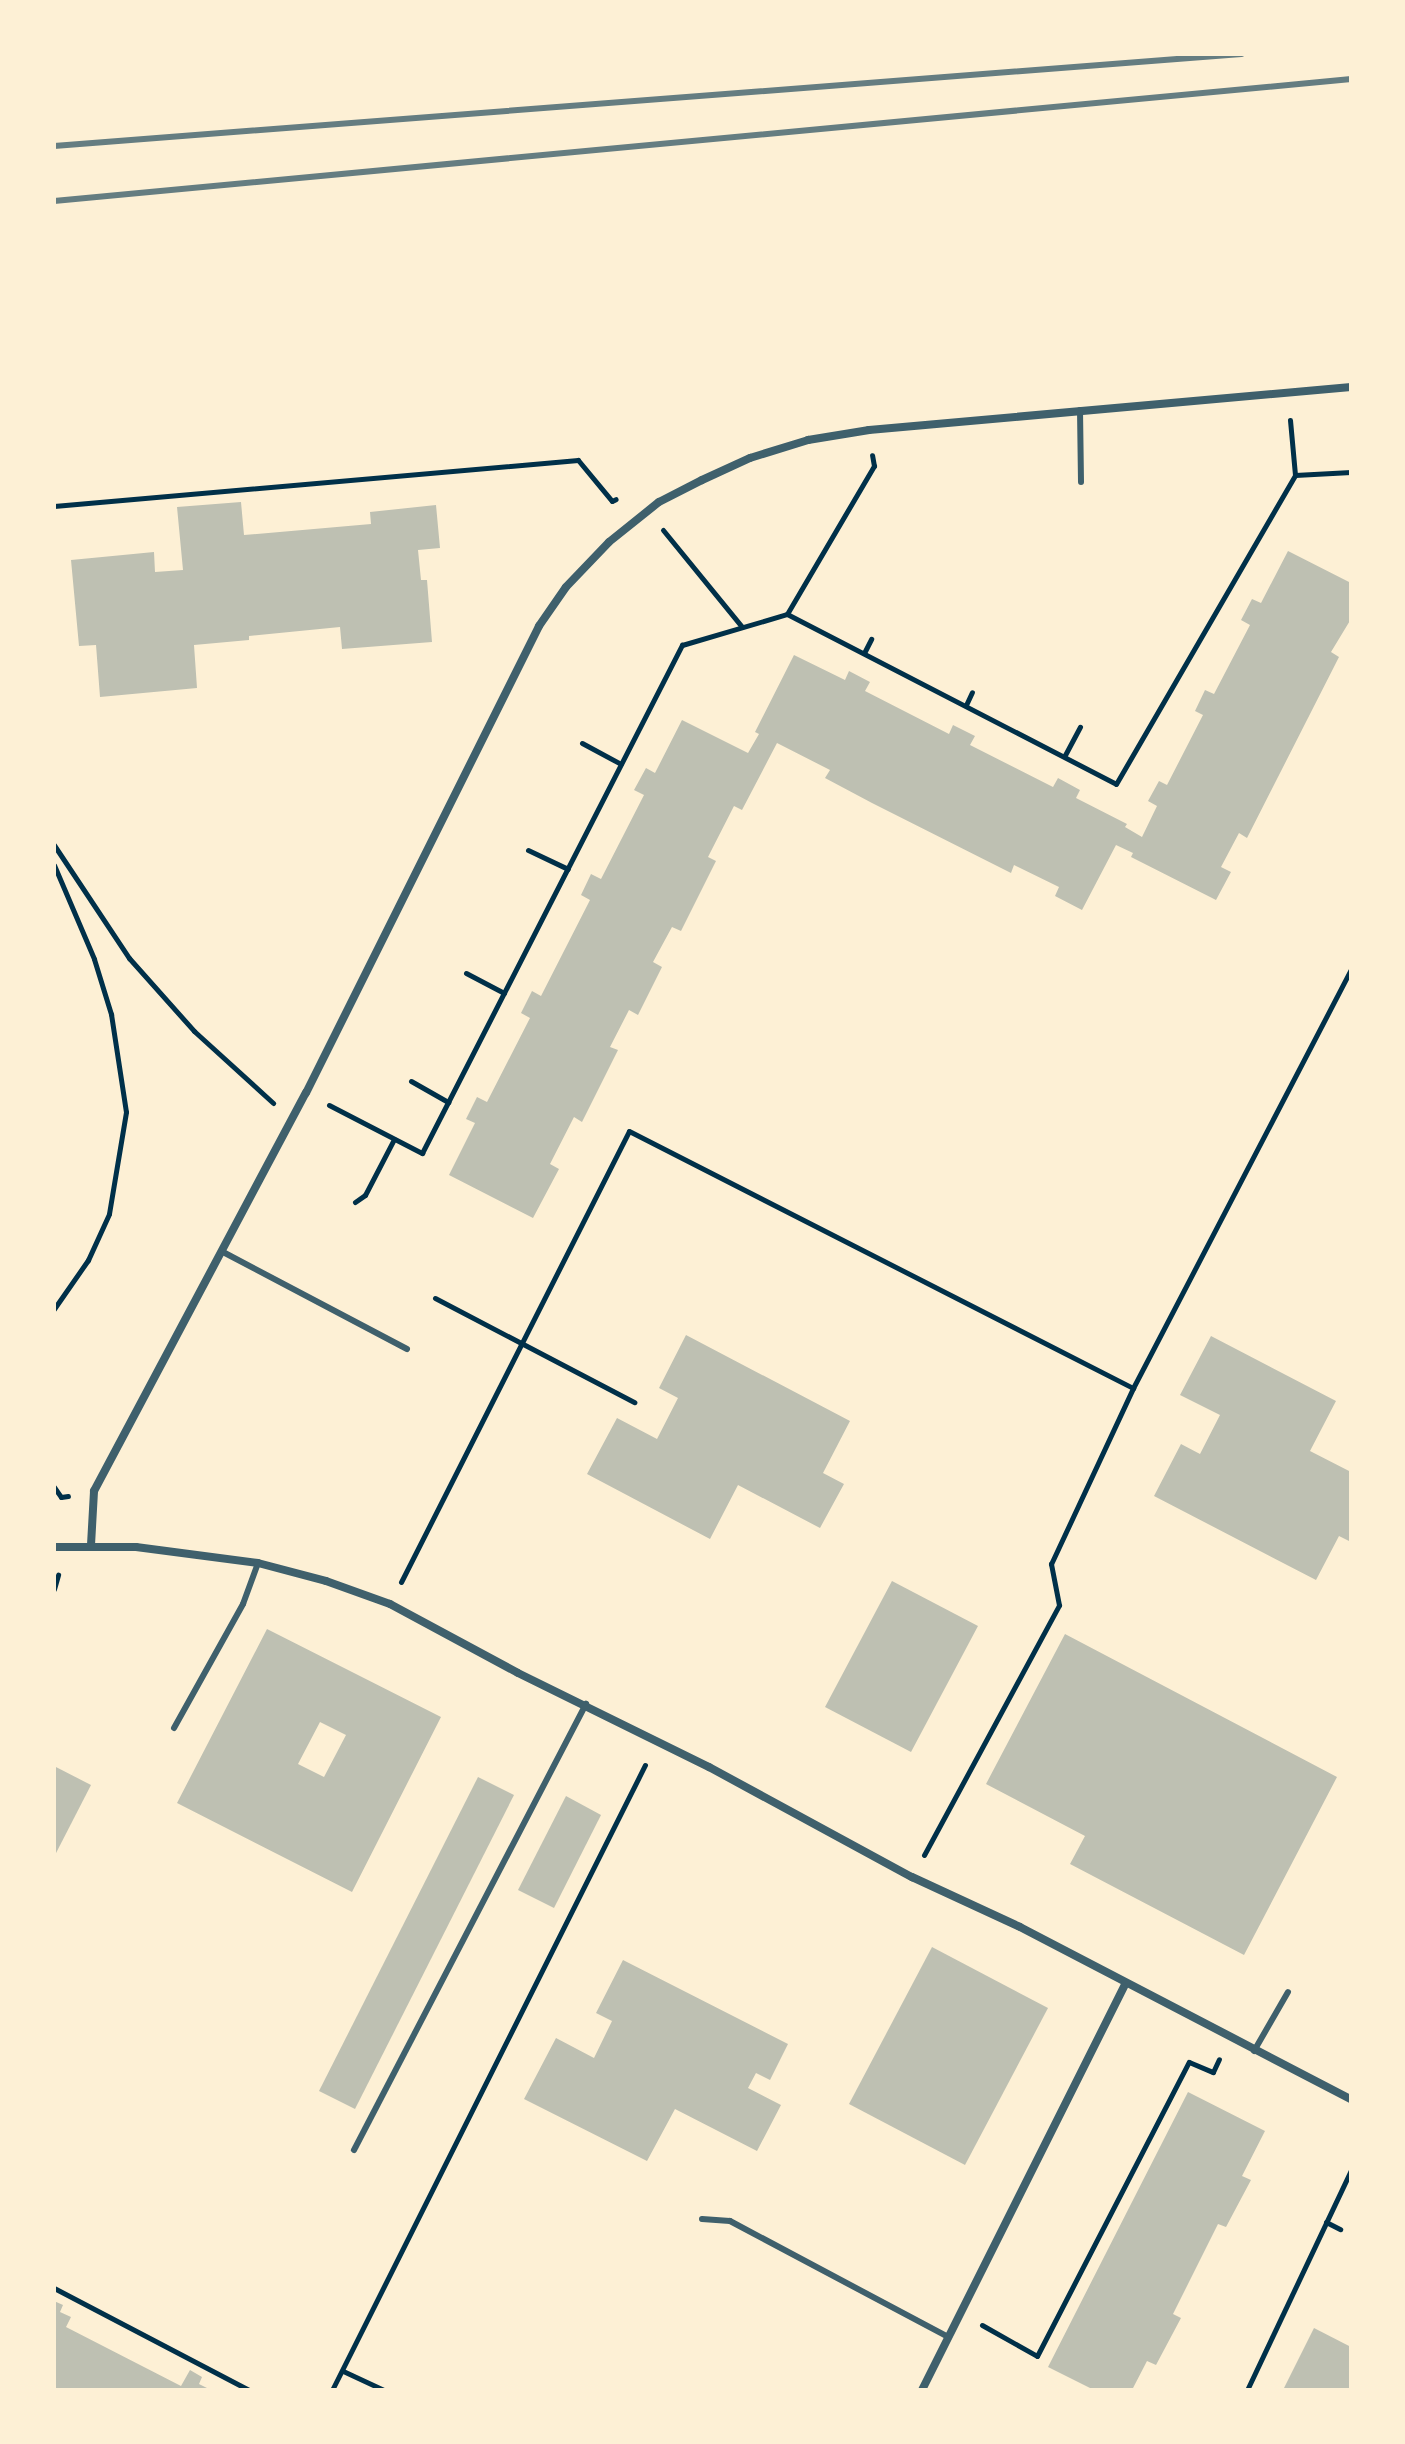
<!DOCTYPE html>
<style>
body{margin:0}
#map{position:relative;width:1405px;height:2444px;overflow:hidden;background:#fdf0d5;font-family:Commissioner,sans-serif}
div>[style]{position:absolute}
.building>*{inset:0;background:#bec0b2}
.path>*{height:5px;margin:-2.5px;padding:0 2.5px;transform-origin:2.5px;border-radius:2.5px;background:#003049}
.service>*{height:6px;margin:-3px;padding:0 3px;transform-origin:3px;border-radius:3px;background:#3f606c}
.minor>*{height:8px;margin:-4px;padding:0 4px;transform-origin:4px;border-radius:4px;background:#3f606c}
.rail>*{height:6px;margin:-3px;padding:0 3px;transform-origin:3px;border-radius:3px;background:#657d81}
span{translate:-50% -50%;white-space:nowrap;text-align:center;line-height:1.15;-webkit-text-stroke:6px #fdf0d5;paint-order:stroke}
.frame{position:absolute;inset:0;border:56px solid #fdf0d5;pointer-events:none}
</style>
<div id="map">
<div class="building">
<div style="clip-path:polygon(241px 502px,244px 535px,371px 524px,370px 512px,436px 505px,440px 548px,418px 550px,421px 580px,427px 580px,432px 642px,342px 649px,340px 627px,249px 636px,249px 640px,194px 645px,197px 688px,100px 697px,96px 645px,79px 646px,71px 560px,154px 552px,155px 572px,183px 570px,177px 507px)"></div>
<div style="clip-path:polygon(1288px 551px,1351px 583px,1351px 619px,1331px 652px,1339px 657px,1247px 838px,1239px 833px,1221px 867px,1231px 872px,1216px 900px,1131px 857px,1133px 853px,1116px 845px,1082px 910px,1055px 896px,1059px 887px,1014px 865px,1011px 873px,872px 803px,825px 778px,830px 770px,777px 743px,742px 810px,734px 806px,708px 857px,716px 861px,681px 931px,672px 927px,653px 962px,662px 967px,638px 1015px,629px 1010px,610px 1047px,618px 1050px,582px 1122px,574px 1117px,550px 1164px,559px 1169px,533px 1218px,449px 1175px,475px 1123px,466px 1119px,477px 1097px,487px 1102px,530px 1018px,521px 1013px,532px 991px,541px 996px,590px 900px,581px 895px,591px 874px,601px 879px,644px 795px,634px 790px,646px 768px,655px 773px,682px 720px,748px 753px,759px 734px,755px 732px,794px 655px,845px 680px,849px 671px,870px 682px,865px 691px,949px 734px,953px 725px,975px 736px,970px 745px,1053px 787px,1058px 778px,1080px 790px,1076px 798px,1127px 824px,1125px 827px,1142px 837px,1157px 806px,1148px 801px,1159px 781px,1167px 785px,1203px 715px,1195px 711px,1205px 690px,1214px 694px,1250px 625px,1241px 620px,1252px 599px,1261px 603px)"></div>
<div style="clip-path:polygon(686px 1335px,850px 1421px,823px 1473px,844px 1484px,820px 1528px,738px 1485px,710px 1539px,587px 1474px,617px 1418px,657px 1439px,678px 1398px,659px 1388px)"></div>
<div style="clip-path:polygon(1211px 1336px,1336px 1401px,1310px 1451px,1351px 1472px,1351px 1542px,1339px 1536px,1316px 1580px,1154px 1496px,1181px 1444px,1200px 1454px,1220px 1415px,1180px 1395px)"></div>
<div style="clip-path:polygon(892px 1581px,978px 1626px,911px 1752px,825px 1707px)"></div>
<div style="clip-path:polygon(evenodd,267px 1629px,441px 1717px,352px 1892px,177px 1803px,267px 1629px,320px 1722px,346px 1735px,324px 1777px,298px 1764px,320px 1722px)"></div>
<div style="clip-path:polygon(1065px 1634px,1337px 1777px,1244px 1955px,1070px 1864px,1085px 1836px,986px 1784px)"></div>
<div style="clip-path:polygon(54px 1766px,91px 1785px,54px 1857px)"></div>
<div style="clip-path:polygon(478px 1777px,514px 1795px,355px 2109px,319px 2091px)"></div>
<div style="clip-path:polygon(566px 1796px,601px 1815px,554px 1908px,518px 1890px)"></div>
<div style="clip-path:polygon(932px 1947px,1048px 2008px,965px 2165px,849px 2104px)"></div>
<div style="clip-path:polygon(623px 1960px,788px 2044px,770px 2080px,756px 2073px,748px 2088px,781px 2105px,757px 2151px,675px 2109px,647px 2161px,524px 2099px,556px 2038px,594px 2058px,612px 2021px,596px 2013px)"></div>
<div style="clip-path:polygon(1188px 2092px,1265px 2131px,1242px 2176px,1251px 2180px,1226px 2227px,1218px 2224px,1173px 2314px,1181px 2318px,1156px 2365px,1147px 2361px,1132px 2390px,1094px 2390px,1048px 2367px)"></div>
<div style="clip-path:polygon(54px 2301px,63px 2305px,60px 2312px,71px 2317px,66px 2327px,181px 2386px,190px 2370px,202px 2377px,199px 2384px,211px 2390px,54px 2390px)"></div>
<div style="clip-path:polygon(1314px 2328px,1351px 2347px,1351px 2390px,1283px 2390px)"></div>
</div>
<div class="path">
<div style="left:1290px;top:420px;width:55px;rotate:84.8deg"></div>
<div style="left:1295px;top:475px;width:56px;rotate:-3.1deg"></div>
<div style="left:54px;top:506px;width:526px;rotate:-5.02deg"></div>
<div style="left:578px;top:460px;width:53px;rotate:50.3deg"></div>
<div style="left:612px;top:501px;width:4px;rotate:-27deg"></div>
<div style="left:663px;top:530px;width:125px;rotate:50.8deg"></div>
<div style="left:787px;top:614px;width:172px;rotate:-59.6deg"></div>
<div style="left:874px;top:466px;width:11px;rotate:-100deg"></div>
<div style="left:864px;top:653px;width:16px;rotate:-63deg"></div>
<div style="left:966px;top:705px;width:14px;rotate:-65deg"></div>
<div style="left:582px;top:743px;width:44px;rotate:28.3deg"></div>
<div style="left:1065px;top:755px;width:32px;rotate:-62deg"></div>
<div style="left:54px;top:845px;width:136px;rotate:56.4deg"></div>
<div style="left:129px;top:958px;width:98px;rotate:48.3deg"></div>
<div style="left:194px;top:1031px;width:107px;rotate:42.3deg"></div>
<div style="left:528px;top:850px;width:44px;rotate:25.4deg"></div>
<div style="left:54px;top:865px;width:102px;rotate:66.9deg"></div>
<div style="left:94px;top:959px;width:58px;rotate:72.8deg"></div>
<div style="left:111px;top:1014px;width:99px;rotate:81.3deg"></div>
<div style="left:126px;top:1112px;width:103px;rotate:99.5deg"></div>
<div style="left:109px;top:1214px;width:51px;rotate:114.5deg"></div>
<div style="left:88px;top:1260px;width:60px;rotate:124.8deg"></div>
<div style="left:466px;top:973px;width:43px;rotate:27.8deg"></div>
<div style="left:411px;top:1081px;width:43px;rotate:29.6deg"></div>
<div style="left:329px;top:1105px;width:105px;rotate:27.3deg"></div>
<div style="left:422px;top:1153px;width:571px;rotate:-62.9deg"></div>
<div style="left:682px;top:645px;width:109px;rotate:-16.4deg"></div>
<div style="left:787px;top:614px;width:370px;rotate:27.3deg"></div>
<div style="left:1116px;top:784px;width:357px;rotate:-59.9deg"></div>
<div style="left:355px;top:1202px;width:12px;rotate:-35deg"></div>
<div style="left:365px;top:1195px;width:63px;rotate:-62.6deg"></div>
<div style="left:435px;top:1298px;width:225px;rotate:27.6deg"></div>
<div style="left:54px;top:1487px;width:12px;rotate:55deg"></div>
<div style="left:61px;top:1497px;width:7px;rotate:-8deg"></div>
<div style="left:401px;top:1582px;width:505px;rotate:-63.18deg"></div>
<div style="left:629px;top:1131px;width:566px;rotate:27.02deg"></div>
<div style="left:54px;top:1589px;width:15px;rotate:-74deg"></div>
<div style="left:924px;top:1855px;width:284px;rotate:-61.6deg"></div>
<div style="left:1059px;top:1605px;width:42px;rotate:-101deg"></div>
<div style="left:1051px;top:1564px;width:194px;rotate:-65deg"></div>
<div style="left:1133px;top:1388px;width:471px;rotate:-62.5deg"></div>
<div style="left:1326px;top:2222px;width:16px;rotate:27deg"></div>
<div style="left:54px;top:2288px;width:220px;rotate:27.6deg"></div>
<div style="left:982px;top:2325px;width:63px;rotate:29.4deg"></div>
<div style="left:1037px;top:2356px;width:331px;rotate:-62.7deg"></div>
<div style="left:1189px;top:2062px;width:26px;rotate:23deg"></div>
<div style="left:1213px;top:2072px;width:14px;rotate:-65deg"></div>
<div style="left:343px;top:2371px;width:45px;rotate:24.9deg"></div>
<div style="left:332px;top:2390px;width:699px;rotate:-63.4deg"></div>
<div style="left:1247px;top:2390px;width:243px;rotate:-64.7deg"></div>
</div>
<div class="service">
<div style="left:1080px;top:410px;width:72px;rotate:89.2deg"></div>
<div style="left:223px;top:1252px;width:208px;rotate:27.8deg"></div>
<div style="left:174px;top:1728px;width:142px;rotate:-60.9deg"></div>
<div style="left:243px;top:1604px;width:44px;rotate:-69.9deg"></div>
<div style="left:1254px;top:2051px;width:68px;rotate:-60deg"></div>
<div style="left:354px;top:2150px;width:503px;rotate:-62.52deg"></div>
<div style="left:702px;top:2219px;width:28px;rotate:4deg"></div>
<div style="left:730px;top:2221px;width:247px;rotate:28deg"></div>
</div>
<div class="minor">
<div style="left:91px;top:1545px;width:54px;rotate:-86.8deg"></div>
<div style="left:94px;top:1491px;width:451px;rotate:-62deg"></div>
<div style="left:306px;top:1093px;width:522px;rotate:-63.48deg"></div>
<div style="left:539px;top:626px;width:47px;rotate:-55.3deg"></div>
<div style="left:566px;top:587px;width:62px;rotate:-46.3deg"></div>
<div style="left:609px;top:542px;width:64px;rotate:-38.7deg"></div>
<div style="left:659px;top:502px;width:48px;rotate:-27.1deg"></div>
<div style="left:702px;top:480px;width:53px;rotate:-24.6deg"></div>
<div style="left:750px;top:458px;width:61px;rotate:-17.2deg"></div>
<div style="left:808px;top:440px;width:62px;rotate:-9.3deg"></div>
<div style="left:869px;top:430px;width:484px;rotate:-5.1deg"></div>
<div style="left:54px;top:1547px;width:82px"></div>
<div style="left:136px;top:1547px;width:123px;rotate:7.5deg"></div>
<div style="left:258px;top:1563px;width:70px;rotate:14.8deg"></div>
<div style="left:326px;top:1581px;width:68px;rotate:19.8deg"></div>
<div style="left:390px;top:1604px;width:145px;rotate:28.3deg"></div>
<div style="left:518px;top:1673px;width:213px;rotate:26.2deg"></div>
<div style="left:709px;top:1767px;width:231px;rotate:28.5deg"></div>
<div style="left:912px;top:1877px;width:119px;rotate:24.8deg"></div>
<div style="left:1020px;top:1927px;width:373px;rotate:27.5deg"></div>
<div style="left:922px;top:2390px;width:455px;rotate:-63.4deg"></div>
</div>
<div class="rail">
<div style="left:54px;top:146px;width:1191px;rotate:-4.43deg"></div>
<div style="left:54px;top:201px;width:1303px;rotate:-5.37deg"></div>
</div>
<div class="frame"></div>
</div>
